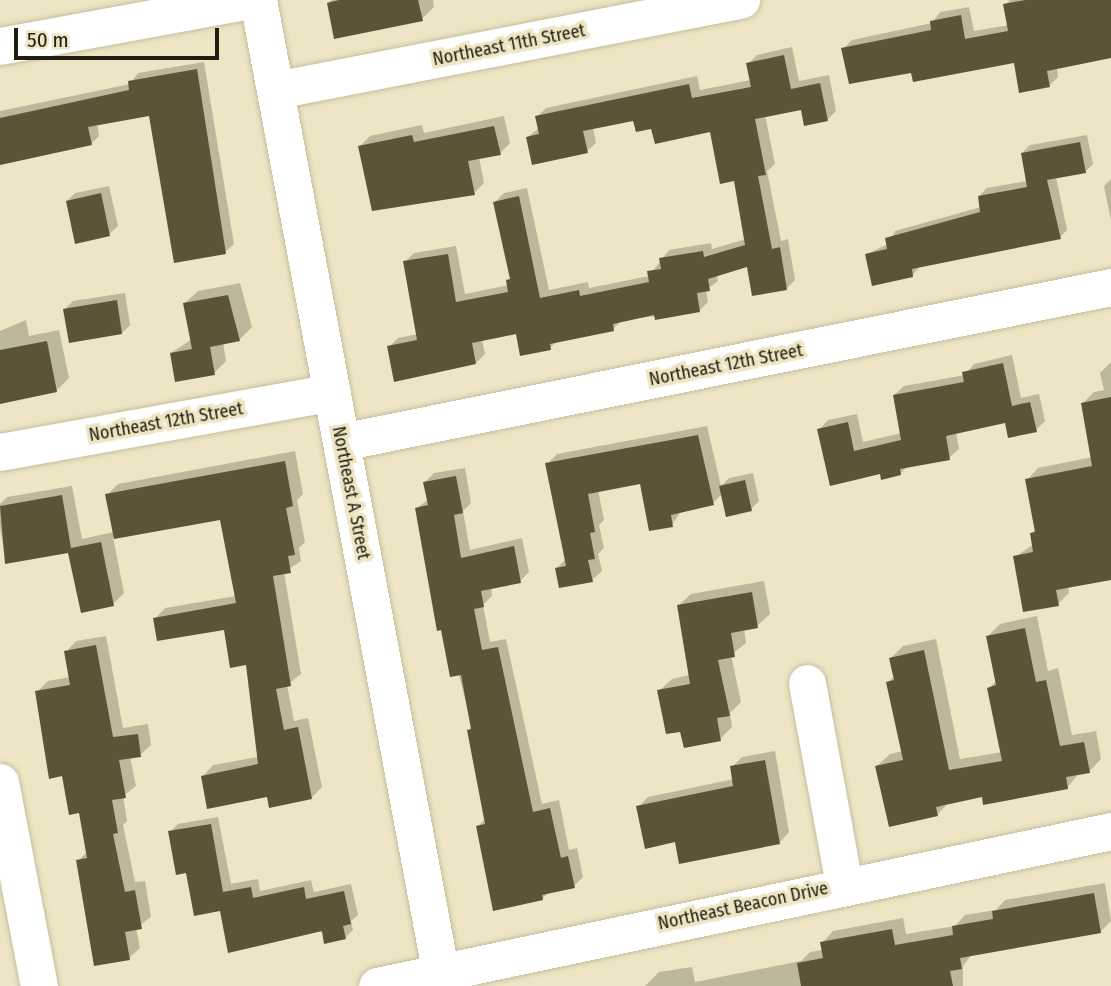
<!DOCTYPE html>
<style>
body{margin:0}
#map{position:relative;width:1111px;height:986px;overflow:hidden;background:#ede5c3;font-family:"Fira Sans Condensed",sans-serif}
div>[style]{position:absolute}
.shadow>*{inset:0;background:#0003}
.building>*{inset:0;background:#5c5437}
.roads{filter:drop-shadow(0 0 2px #c5be9d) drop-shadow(0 0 2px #c5be9d)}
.minor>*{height:37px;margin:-18.5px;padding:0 18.5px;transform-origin:18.5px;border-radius:18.5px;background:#fff}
span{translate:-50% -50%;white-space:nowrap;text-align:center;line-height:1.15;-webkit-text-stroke:7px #ede5c3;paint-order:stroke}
.street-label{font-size:18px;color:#201d11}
.scale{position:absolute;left:14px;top:28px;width:205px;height:32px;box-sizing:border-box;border:4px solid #201d11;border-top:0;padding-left:9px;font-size:21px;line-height:24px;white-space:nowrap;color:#201d11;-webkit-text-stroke:5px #ede5c3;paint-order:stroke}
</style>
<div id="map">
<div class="shadow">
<div style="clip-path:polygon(332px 0,433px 0,434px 7px,422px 19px,328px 3px)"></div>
<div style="clip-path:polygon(1010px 0,1111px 0,1111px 56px,1057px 68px,1058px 77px,1050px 85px,1015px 60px,913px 71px,843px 49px,852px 40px,932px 23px,940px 12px,969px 7px,974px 31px,1009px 25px,1005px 5px)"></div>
<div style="clip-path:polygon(792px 47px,799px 81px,829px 75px,836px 111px,827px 120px,802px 108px,765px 115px,775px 164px,767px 171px,781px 241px,788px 239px,795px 280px,786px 289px,748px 264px,717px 275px,718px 281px,706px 290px,708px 302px,699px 311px,622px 320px,613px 329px,558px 340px,550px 348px,517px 332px,482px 340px,485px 354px,476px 363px,389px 347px,398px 338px,418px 334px,405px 262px,414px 253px,456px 246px,465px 294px,509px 285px,511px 277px,495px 202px,504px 193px,527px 188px,549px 290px,588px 282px,589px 288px,649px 276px,669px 250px,711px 243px,712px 249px,746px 239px,735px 179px,711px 130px,652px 127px,634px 119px,593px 127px,596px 143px,587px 151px,528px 137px,539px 128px,537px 117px,546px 108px,697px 76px,700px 90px,751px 80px,748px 64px,757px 55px)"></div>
<div style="clip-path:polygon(204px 62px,234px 244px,225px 252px,150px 114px,97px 123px,99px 136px,91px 144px,0 165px,0 111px,130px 84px,138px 73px)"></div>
<div style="clip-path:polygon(504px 116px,510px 143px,500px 153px,479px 157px,484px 183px,474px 193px,360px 146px,370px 136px,422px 125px,424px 133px)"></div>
<div style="clip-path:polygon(1087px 135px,1093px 164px,1085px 172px,1056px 177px,1067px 230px,1060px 237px,920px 266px,912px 276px,867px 254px,888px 244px,895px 231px,981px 207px,979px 196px,987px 188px,1027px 181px,1022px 153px,1030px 145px)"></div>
<div style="clip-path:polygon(1111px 179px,1111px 221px,1104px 186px)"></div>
<div style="clip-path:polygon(109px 186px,118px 226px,109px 234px,67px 201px,75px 193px)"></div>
<div style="clip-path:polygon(240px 283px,252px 327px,240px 339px,223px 342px,226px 361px,214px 373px,171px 353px,192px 339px,185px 303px,198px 291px)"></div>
<div style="clip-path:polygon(125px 293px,130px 325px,122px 333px,65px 309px,73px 301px)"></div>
<div style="clip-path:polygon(26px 320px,29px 336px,59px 330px,69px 378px,56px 391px,0 400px,0 331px)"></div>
<div style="clip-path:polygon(1012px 355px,1021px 398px,1039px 394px,1045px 421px,1036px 430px,1006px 421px,956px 432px,959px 449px,949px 458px,908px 466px,900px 474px,881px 472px,819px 430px,828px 420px,857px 414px,863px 442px,901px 433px,894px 395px,904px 386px,965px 375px,974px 364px)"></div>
<div style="clip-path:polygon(1111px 362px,1111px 569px,1068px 586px,1069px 593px,1058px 604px,1015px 557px,1034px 544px,1032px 533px,1036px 529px,1027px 480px,1038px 468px,1093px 457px,1083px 403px,1094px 392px,1104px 390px,1100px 373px)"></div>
<div style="clip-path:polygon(707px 426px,721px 486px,729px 478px,753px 473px,759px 501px,751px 509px,722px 494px,713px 503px,681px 511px,672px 525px,642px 482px,598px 490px,604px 520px,599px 525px,604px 548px,598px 554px,602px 571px,592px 580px,556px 569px,566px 559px,547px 464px,557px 454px)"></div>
<div style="clip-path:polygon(295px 451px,303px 494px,297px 500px,305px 542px,299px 548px,301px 561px,284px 572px,301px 674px,287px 685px,294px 721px,308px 718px,322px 787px,311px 798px,268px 795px,203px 776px,213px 765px,258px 757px,247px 663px,225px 628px,155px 619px,165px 608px,236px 596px,221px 518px,113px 537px,124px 593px,113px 604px,70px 551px,6px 562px,0 528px,0 504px,7px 497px,72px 486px,82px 539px,114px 532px,107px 495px,118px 484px)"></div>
<div style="clip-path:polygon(465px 468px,471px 503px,463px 511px,470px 550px,522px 538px,529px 572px,520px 581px,491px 587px,492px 596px,483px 605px,490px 642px,506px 639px,542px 804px,559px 800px,569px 850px,577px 848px,583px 877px,574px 886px,550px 891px,542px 899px,478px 826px,486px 819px,469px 730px,472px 727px,417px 508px,429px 499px,425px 482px,434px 473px)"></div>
<div style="clip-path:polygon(764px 581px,770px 614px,757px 626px,744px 629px,746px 643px,731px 655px,741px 702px,730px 713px,732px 727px,720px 739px,682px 730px,659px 691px,672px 679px,690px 675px,678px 606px,691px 594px)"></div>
<div style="clip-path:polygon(1037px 616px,1048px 671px,1058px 668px,1072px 735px,1096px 731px,1101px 759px,1089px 772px,1079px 773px,1067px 788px,983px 795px,949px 802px,938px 814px,877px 766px,890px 754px,903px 751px,888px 682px,895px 676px,891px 658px,903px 646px,936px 639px,960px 759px,1002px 752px,989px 688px,997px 680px,988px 636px,1000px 624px)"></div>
<div style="clip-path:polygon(106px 636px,123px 728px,148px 724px,151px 745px,140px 755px,130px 757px,136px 786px,123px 796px,127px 821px,123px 825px,135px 882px,145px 881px,151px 917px,136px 928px,140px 948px,129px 958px,78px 861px,87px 852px,80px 811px,63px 774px,37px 692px,48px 681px,70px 677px,66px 652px,76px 641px)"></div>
<div style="clip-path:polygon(775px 751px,789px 832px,779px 843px,676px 840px,638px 807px,648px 797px,734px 779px,732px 767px,742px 757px)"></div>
<div style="clip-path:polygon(218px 817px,231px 884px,258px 879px,260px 891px,311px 880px,314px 892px,351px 884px,358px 915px,351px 921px,353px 930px,345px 938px,222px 909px,188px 871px,170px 832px,178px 824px)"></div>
<div style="clip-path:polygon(1105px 883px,1111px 921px,1100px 932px,972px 954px,963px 966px,963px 986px,645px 986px,659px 972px,692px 967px,695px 982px,801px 961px,810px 952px,823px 950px,822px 943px,833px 931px,903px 918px,906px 934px,955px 926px,965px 915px,996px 910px,1005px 900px)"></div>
</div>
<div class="building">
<div style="clip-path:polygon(339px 0,418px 0,423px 21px,334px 39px,327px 3px)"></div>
<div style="clip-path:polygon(1025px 0,1111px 0,1111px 58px,1047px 71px,1050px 87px,1019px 93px,1014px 63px,913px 82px,911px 73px,849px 84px,841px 48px,931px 30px,930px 21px,961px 15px,965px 39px,1008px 31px,1003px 4px)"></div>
<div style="clip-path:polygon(784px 55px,791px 89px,820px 83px,828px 121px,804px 126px,801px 110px,755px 119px,766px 175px,758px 176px,772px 249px,780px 247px,787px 290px,752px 296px,747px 267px,708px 279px,710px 291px,697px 293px,700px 312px,655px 320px,654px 315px,613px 324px,614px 331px,550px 344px,551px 350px,520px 356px,516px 334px,472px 343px,476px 364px,394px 382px,387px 346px,417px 340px,403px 261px,448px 254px,456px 302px,508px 292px,506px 280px,510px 279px,493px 202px,519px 196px,540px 298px,579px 290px,580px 296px,649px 282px,647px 271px,661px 269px,659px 258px,703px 251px,704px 257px,745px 245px,734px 181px,720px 184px,710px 132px,655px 144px,651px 129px,636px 132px,633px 121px,583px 131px,588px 153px,532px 165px,526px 137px,539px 134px,535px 116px,689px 84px,692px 98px,751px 87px,746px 63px)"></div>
<div style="clip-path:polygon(197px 69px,226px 254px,174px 263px,149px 116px,88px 127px,92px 145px,0 165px,0 118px,129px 90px,128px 81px)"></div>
<div style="clip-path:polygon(494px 126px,501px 155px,468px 161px,475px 195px,372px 211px,358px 146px,412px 135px,414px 142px)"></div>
<div style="clip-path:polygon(1080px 142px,1086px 173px,1047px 180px,1061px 239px,912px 269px,913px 277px,872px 286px,865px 254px,887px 249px,885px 238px,980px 212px,978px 196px,1027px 187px,1021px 153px)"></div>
<div style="clip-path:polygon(101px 193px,110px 236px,75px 244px,66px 201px)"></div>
<div style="clip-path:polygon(228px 295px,240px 341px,210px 347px,215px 375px,175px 382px,170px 353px,192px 349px,183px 303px)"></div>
<div style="clip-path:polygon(117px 300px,122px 334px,69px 343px,63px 309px)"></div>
<div style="clip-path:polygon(47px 341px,57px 392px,0 404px,0 350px)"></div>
<div style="clip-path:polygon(1003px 363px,1012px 406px,1030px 402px,1037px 432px,1008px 438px,1005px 423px,946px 436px,950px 460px,900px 469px,901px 475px,881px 480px,880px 474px,830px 486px,817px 429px,848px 422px,854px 451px,901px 440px,893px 395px,964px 382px,962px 372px)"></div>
<div style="clip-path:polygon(1111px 397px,1111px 580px,1056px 590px,1059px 606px,1023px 612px,1013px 556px,1033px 552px,1030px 533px,1035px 532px,1025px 479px,1092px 466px,1081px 403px)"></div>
<div style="clip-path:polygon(698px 435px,714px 505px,671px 515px,673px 527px,649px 531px,640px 484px,588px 494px,595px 532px,590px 533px,595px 559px,588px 560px,593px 582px,559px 588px,555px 568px,566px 566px,545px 463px)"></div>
<div style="clip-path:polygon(285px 461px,293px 506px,286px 508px,295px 555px,288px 556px,291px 573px,273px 576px,291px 686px,276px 689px,284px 730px,298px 727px,312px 799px,269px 808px,267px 797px,207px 809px,201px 776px,258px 764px,246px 665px,230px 668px,224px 630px,157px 641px,153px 618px,236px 603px,220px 520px,114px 539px,105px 494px)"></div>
<div style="clip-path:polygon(456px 476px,463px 513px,454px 515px,461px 558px,514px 546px,521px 583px,481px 591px,484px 607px,474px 609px,482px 650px,498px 647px,533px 812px,550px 808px,561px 858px,568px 856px,575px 888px,542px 895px,543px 900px,493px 911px,476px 826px,485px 824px,467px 730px,471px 729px,461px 675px,450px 677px,441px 630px,437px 631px,415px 508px,428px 505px,423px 482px)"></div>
<div style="clip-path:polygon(745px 480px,752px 511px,726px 517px,719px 486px)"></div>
<div style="clip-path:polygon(62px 495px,71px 548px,101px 542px,114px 606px,81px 613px,68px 553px,5px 564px,0 506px)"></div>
<div style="clip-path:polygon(752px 592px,758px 628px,731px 633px,735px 657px,718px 660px,730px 716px,717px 718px,721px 741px,684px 748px,680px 732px,666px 734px,657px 690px,690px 684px,677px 605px)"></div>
<div style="clip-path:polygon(1025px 628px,1036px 682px,1046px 680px,1060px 746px,1084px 742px,1090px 773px,1066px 777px,1068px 789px,983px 805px,982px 797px,936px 807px,938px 816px,889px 827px,875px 766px,903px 760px,886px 682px,894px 680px,889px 658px,924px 650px,949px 770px,1002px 761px,987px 688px,996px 685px,986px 636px)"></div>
<div style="clip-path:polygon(96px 645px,113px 737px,138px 734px,141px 757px,119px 760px,126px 798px,112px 800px,118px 833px,113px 834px,125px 892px,135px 890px,142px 929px,125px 932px,130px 960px,94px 966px,76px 860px,87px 858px,79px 813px,69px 815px,62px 776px,49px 779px,35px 691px,70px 685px,64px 651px)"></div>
<div style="clip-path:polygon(765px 760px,780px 844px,679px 864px,675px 842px,645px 849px,636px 806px,733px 786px,730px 766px)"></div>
<div style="clip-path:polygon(211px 824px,223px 892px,251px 887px,253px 898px,304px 887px,306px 899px,344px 891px,351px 924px,343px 926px,346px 939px,324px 944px,322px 931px,228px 953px,220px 911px,194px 916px,186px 873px,176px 875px,168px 831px)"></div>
<div style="clip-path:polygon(1094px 893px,1101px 933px,960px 958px,962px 969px,950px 971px,953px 986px,801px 986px,797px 963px,823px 958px,820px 942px,892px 929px,895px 945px,953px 935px,952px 926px,993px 919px,992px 911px)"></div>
</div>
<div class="roads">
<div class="minor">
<div style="left:258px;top:0;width:1003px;rotate:79.37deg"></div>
<div style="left:0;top:46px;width:255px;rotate:-10.4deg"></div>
<div style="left:276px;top:90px;width:474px;rotate:-11deg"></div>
<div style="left:341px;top:442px;width:785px;rotate:-11.38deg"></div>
<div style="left:0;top:452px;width:337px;rotate:-10.2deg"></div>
<div style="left:807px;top:683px;width:204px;rotate:79.6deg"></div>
<div style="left:0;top:782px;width:208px;rotate:79.2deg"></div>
<div style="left:377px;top:986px;width:750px;rotate:-11.92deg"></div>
</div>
</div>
<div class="street-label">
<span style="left:509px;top:45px;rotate:-11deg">Northeast 11th Street</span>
<span style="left:726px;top:365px;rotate:-11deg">Northeast 12th Street</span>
<span style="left:166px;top:422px;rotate:-10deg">Northeast 12th Street</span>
<span style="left:351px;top:493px;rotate:79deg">Northeast A Street</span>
<span style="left:743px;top:906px;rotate:-12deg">Northeast Beacon Drive</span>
</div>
<div class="scale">50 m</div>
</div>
